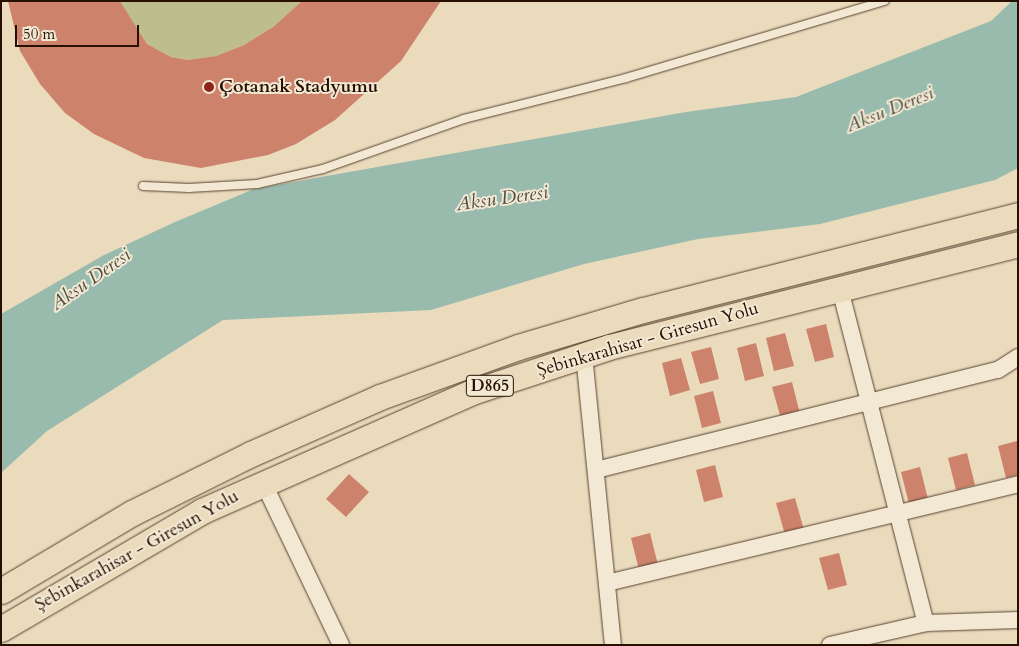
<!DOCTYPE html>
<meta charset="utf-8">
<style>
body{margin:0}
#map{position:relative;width:1019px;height:646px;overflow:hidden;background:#ebdbbd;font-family:Cardo,serif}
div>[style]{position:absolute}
.green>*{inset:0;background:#bebe8d}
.water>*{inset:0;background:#99bbad}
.building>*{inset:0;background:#cd826b}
.roads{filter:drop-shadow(0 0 1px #58432f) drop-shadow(0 0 1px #58432f)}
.service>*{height:8px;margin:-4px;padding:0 4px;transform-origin:4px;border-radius:4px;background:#f2e8d4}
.minor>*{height:16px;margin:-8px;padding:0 8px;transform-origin:8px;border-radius:8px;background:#f2e8d4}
.primary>*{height:25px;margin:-12.5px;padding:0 12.5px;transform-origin:12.5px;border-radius:12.5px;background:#ebdbbd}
.dots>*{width:14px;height:14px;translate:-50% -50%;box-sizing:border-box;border:2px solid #f2e8d4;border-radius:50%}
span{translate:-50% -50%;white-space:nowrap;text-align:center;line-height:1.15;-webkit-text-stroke:4px #f2e8d4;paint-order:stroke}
.shield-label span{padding:1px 4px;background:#f2e8d4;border:1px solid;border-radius:4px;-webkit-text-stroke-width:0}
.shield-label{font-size:16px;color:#271000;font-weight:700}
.poi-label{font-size:18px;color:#271000;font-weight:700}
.left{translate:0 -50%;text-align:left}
.street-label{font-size:18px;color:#271000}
.water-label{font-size:19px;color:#4f4c3d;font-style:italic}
.frame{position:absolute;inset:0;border:2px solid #271000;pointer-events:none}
.scale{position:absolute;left:15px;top:25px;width:124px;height:22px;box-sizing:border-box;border:2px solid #271000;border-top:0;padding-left:6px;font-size:15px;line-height:18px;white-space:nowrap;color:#271000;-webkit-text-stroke:4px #f2e8d4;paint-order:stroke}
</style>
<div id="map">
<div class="green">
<div style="clip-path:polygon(120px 1px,302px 1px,273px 27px,244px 45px,216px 56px,188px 60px,171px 57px,147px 44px)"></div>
</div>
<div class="water">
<div style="clip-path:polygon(1012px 1px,1018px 1px,1018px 168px,995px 180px,820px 224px,698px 239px,584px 264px,431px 310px,223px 320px,47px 431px,1px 473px,1px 314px,104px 255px,175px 222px,254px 189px,686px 112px,796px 97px,991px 21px)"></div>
</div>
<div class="building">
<div style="clip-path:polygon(8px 1px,120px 1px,147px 44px,171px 57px,188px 60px,216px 56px,244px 45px,273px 27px,302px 1px,441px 1px,401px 61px,335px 120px,296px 144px,268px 155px,201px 168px,144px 158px,94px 134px,65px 113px,40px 84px,20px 51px)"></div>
<div style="clip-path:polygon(826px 324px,834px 357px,815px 362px,806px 329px)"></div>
<div style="clip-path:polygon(785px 333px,794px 366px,774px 371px,766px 338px)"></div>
<div style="clip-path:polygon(756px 343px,764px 376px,745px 381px,737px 348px)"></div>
<div style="clip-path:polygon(711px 347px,719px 379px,700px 384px,691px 352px)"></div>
<div style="clip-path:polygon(681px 358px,690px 390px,670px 396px,662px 363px)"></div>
<div style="clip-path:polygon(792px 382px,800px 414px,781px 419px,772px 387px)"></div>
<div style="clip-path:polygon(713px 391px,721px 423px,702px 428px,694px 396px)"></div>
<div style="clip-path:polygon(1017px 441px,1018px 475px,1006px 478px,998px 446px)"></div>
<div style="clip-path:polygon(967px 453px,975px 485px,956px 490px,948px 458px)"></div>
<div style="clip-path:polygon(715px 465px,723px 497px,704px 502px,696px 470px)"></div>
<div style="clip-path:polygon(920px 467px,928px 499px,909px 504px,901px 472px)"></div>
<div style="clip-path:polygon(349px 474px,369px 492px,346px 517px,326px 499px)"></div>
<div style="clip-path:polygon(795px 498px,804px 530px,785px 535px,776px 503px)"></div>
<div style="clip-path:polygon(650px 533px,658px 565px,639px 570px,631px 538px)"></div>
<div style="clip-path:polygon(839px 553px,847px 585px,828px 590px,819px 558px)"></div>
</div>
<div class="roads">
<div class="service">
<div style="left:143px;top:186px;width:46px;rotate:2.5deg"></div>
<div style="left:189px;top:188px;width:68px;rotate:-3.4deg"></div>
<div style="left:257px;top:184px;width:68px;rotate:-12.8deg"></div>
<div style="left:323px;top:169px;width:150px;rotate:-19.5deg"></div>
<div style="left:464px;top:119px;width:167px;rotate:-14.2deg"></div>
<div style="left:626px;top:78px;width:270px;rotate:-16.6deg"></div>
</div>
<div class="minor">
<div style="left:840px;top:289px;width:345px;rotate:75.6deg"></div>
<div style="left:584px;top:355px;width:291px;rotate:84.3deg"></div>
<div style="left:596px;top:470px;width:414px;rotate:-14deg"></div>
<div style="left:998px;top:370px;width:24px;rotate:-33deg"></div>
<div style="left:263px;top:482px;width:181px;rotate:64.4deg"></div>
<div style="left:607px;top:583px;width:423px;rotate:-13.5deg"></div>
<div style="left:830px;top:645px;width:98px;rotate:-12.9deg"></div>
<div style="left:926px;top:623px;width:92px;rotate:-1.9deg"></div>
</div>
<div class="primary">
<div style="left:1px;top:591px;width:152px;rotate:-30.8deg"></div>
<div style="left:132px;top:513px;width:133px;rotate:-26.4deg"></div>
<div style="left:251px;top:454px;width:141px;rotate:-23.8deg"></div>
<div style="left:380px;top:397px;width:147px;rotate:-19.9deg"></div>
<div style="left:518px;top:347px;width:130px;rotate:-16.5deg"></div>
<div style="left:643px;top:310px;width:387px;rotate:-14.2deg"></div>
<div style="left:1px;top:629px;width:233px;rotate:-30.4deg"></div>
<div style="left:202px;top:511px;width:295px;rotate:-23.8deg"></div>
<div style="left:472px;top:392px;width:144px;rotate:-18.2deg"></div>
<div style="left:609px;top:347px;width:422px;rotate:-14.1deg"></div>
</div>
</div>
<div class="dots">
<div style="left:209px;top:87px;background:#8f2418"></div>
</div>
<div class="shield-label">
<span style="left:490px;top:386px">D865</span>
</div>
<div class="poi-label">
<span class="left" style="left:219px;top:87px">Çotanak Stadyumu</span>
</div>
<div class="street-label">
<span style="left:648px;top:340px;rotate:-16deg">Şebinkarahisar - Giresun Yolu</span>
<span style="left:137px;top:551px;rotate:-29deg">Şebinkarahisar - Giresun Yolu</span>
</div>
<div class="water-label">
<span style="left:890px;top:110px;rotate:-22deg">Aksu Deresi</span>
<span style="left:502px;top:199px;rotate:-8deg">Aksu Deresi</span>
<span style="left:91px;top:280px;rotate:-35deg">Aksu Deresi</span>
</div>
<div class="frame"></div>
<div class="scale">50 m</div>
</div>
